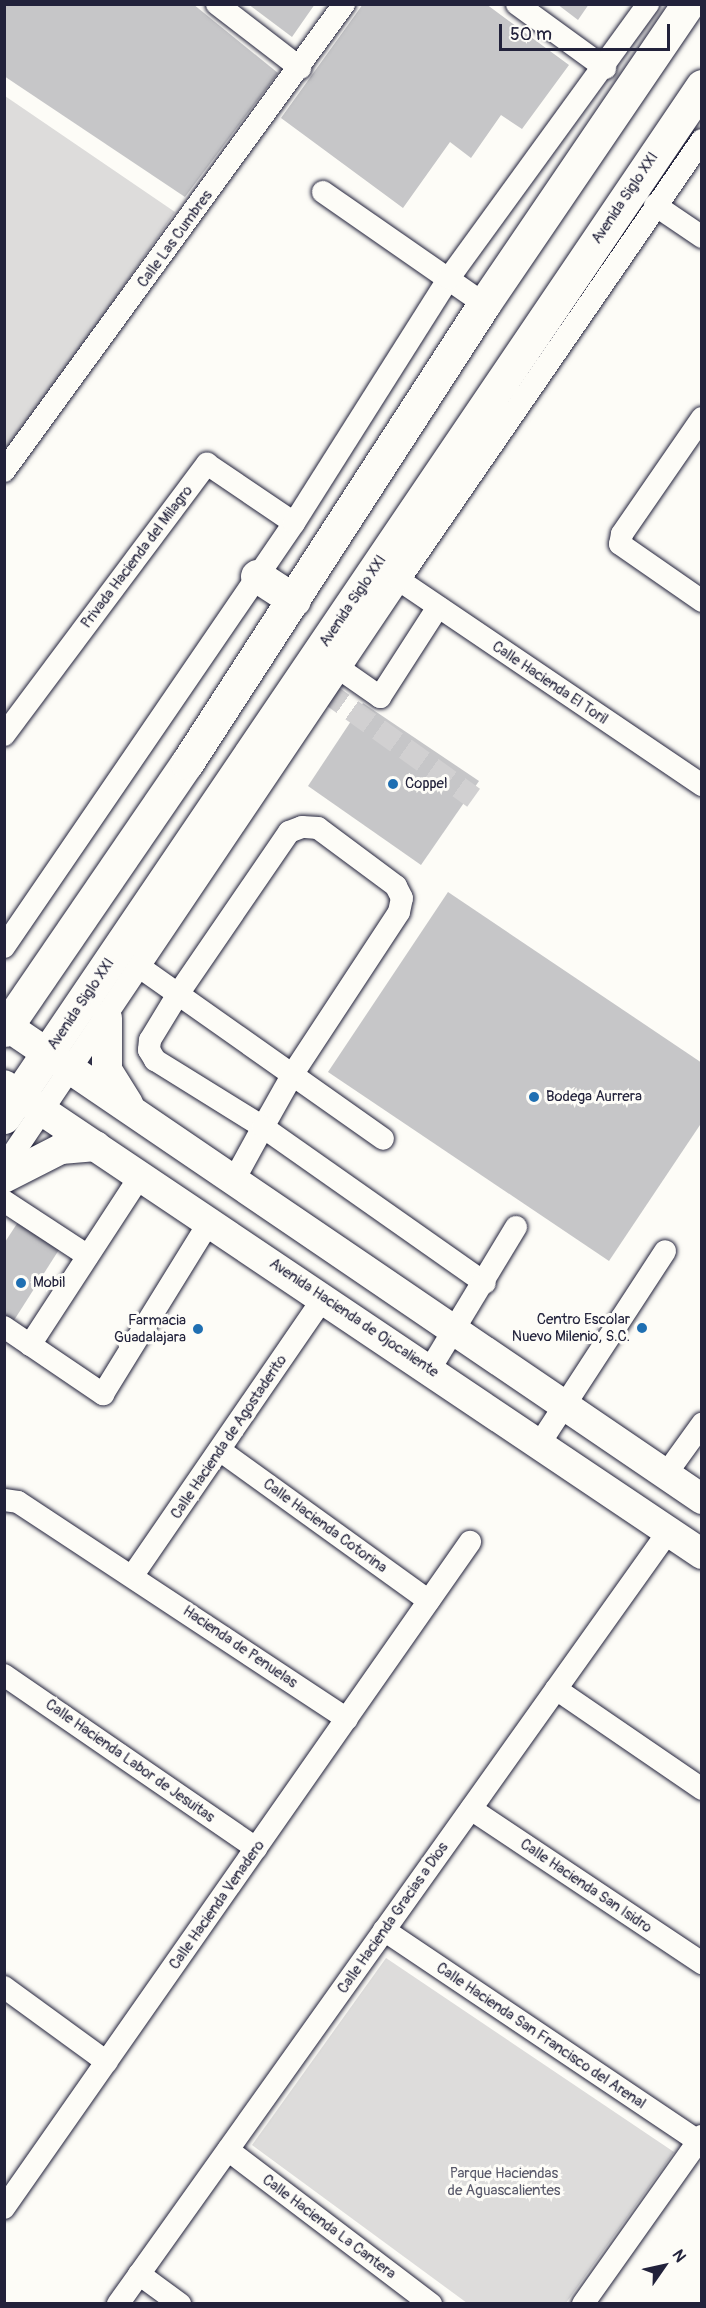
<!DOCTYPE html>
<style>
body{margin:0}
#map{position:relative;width:706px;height:2308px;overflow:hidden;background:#fdfcf7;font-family:Pangolin,sans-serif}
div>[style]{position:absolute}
.green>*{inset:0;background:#dddcdb}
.building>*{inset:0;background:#c6c6c8}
.minor-tunnel>*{height:22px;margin-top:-11px;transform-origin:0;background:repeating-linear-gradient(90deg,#d1d0d1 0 22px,transparent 0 33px)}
.roads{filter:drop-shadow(0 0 2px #22223b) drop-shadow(0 0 2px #22223b)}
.minor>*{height:22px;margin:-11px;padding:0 11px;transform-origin:11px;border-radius:11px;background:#fdfcf7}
.major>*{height:30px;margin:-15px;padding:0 15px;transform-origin:15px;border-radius:15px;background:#fdfcf7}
.highway>*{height:33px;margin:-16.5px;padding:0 16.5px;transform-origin:16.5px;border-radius:16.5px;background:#fdfcf7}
.dots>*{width:16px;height:16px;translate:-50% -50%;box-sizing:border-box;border:3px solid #fdfcf7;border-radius:50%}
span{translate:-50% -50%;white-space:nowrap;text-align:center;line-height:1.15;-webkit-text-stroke:6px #fdfcf7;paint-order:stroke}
.street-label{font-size:15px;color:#22223b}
.poi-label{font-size:15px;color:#22223b}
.left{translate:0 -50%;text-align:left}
.right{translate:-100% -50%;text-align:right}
.park-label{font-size:15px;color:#5a5a6b}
.frame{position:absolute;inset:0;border:6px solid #22223b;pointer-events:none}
.north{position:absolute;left:634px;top:2236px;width:60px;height:60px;-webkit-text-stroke:4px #fdfcf7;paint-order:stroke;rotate:56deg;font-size:16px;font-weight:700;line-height:24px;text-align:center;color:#22223b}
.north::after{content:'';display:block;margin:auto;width:21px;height:27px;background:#22223b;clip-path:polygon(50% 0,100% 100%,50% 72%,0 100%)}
.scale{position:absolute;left:499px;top:24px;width:171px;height:27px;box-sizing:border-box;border:3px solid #22223b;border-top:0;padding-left:8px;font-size:18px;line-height:21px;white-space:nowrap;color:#22223b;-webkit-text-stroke:4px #fdfcf7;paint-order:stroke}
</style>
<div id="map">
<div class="green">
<div style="clip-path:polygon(5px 96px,175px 212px,5px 458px)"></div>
<div style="clip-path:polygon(386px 1958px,674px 2152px,566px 2303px,467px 2303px,252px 2145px)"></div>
</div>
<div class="building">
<div style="clip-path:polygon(4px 4px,193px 4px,278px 73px,185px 197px,4px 76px)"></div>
<div style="clip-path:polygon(248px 4px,315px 4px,292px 37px)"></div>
<div style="clip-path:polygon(363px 4px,486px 4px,569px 65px,522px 129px,501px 115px,471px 158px,450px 142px,403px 208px,281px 118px)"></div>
<div style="clip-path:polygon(557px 4px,589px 4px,578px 20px)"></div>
<div style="clip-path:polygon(363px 703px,479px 781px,421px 865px,308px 786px)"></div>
<div style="clip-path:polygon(448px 892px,702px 1063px,702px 1122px,609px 1261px,328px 1072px)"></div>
<div style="clip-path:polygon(22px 1216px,62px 1245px,11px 1325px,5px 1321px,5px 1242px)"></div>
</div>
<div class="minor-tunnel">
<div style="left:325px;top:691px;width:183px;rotate:35.7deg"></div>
</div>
<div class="roads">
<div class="minor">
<div style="left:217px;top:4px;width:105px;rotate:37.6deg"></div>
<div style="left:517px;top:4px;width:109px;rotate:36deg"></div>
<div style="left:323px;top:192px;width:196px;rotate:34.8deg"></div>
<div style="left:655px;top:205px;width:57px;rotate:34.2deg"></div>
<div style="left:702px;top:418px;width:141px;rotate:124.6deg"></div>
<div style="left:622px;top:534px;width:10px;rotate:101deg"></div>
<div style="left:620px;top:544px;width:100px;rotate:34.8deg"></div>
<div style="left:4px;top:471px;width:578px;rotate:-53.94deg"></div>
<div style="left:399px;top:580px;width:366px;rotate:34.1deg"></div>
<div style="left:340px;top:669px;width:49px;rotate:35deg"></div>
<div style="left:380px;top:697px;width:107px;rotate:-57.2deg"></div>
<div style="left:4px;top:735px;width:339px;rotate:-53.2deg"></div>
<div style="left:207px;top:464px;width:105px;rotate:34.1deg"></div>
<div style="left:4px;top:947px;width:514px;rotate:-55.63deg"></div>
<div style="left:294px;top:523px;width:290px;rotate:-57.7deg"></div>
<div style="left:449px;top:278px;width:339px;rotate:-54deg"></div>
<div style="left:141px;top:968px;width:296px;rotate:35.2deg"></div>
<div style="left:4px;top:1167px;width:708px;rotate:-56.06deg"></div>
<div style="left:399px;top:580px;width:534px;rotate:-55.45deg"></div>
<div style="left:234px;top:1180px;width:60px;rotate:-61.3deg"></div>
<div style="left:263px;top:1127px;width:63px;rotate:-60.6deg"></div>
<div style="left:294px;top:1072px;width:191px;rotate:-56.7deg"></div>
<div style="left:399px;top:912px;width:14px;rotate:-78deg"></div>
<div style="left:402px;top:898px;width:13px;rotate:-117deg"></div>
<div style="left:396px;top:886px;width:97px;rotate:-143.4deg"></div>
<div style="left:318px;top:828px;width:16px;rotate:-176deg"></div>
<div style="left:302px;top:827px;width:14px;rotate:159deg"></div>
<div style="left:289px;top:832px;width:196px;rotate:124.4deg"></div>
<div style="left:178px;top:994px;width:54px;rotate:121.3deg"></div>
<div style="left:150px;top:1040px;width:10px;rotate:96deg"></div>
<div style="left:149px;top:1050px;width:12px;rotate:59deg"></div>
<div style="left:155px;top:1060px;width:127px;rotate:31.8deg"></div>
<div style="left:263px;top:1127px;width:271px;rotate:35.1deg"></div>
<div style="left:4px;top:1201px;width:100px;rotate:33.2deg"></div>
<div style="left:4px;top:1327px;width:120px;rotate:34.1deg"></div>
<div style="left:103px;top:1394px;width:203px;rotate:-58.3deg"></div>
<div style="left:30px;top:1345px;width:203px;rotate:-56.9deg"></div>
<div style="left:430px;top:1369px;width:166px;rotate:-58.8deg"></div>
<div style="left:540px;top:1443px;width:229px;rotate:-56.9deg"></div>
<div style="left:221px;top:1451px;width:256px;rotate:35.8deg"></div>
<div style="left:666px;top:1474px;width:62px;rotate:-54.2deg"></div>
<div style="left:4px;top:1500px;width:14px;rotate:8deg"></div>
<div style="left:18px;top:1502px;width:394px;rotate:33.4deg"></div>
<div style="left:133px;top:1575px;width:337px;rotate:-55.5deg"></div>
<div style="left:4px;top:1675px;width:306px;rotate:34.5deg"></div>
<div style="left:556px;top:1689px;width:177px;rotate:34.4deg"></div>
<div style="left:471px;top:1809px;width:278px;rotate:33.7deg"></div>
<div style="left:384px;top:1930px;width:378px;rotate:33.9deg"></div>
<div style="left:4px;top:1987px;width:127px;rotate:36.1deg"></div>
<div style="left:228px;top:2150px;width:255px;rotate:37.2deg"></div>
<div style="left:4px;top:2208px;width:813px;rotate:-55.02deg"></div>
<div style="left:139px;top:2274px;width:51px;rotate:36.2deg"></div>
<div style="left:118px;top:2304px;width:948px;rotate:-54.53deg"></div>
<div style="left:583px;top:2304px;width:206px;rotate:-54.7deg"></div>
</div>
<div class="major">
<div style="left:107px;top:1018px;width:52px;rotate:90deg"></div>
<div style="left:107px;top:1070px;width:40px;rotate:58deg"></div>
<div style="left:7px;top:1026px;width:841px;rotate:34.24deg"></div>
<div style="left:4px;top:1085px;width:841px;rotate:33.9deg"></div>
<div style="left:4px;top:1178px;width:64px;rotate:-27deg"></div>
<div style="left:61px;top:1149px;width:35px;rotate:-5deg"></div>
</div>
<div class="highway">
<div style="left:257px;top:576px;width:44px;rotate:33deg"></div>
<div style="left:4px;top:1030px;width:324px;rotate:-55.6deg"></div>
<div style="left:187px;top:763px;width:547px;rotate:-57.09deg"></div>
<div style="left:484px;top:304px;width:363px;rotate:-55.8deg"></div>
<div style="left:4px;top:1117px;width:1245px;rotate:-55.9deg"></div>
</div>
</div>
<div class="dots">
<div style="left:393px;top:784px;background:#1f6fb2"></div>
<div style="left:534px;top:1097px;background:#1f6fb2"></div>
<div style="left:21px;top:1283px;background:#1f6fb2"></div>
<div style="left:642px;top:1328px;background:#1f6fb2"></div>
<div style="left:198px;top:1329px;background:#1f6fb2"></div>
</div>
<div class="street-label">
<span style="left:625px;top:198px;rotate:-56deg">Avenida Siglo XXI</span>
<span style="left:175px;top:239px;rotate:-54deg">Calle Las Cumbres</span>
<span style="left:137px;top:557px;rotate:-53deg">Privada Hacienda del Milagro</span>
<span style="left:353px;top:601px;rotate:-56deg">Avenida Siglo XXI</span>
<span style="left:550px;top:683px;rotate:34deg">Calle Hacienda El Toril</span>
<span style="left:81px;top:1004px;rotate:-56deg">Avenida Siglo XXI</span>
<span style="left:354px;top:1318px;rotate:34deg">Avenida Hacienda de Ojocaliente</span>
<span style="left:229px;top:1437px;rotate:-56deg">Calle Hacienda de Agostaderito</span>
<span style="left:325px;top:1526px;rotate:36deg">Calle Hacienda Cotorina</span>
<span style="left:240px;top:1647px;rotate:34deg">Hacienda de Penuelas</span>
<span style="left:130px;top:1761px;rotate:35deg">Calle Hacienda Labor de Jesuitas</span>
<span style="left:586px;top:1886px;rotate:34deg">Calle Hacienda San Isidro</span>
<span style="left:217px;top:1905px;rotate:-55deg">Calle Hacienda Venadero</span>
<span style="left:393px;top:1918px;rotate:-55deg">Calle Hacienda Gracias a Dios</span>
<span style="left:541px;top:2036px;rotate:34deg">Calle Hacienda San Francisco del Arenal</span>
<span style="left:329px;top:2227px;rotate:37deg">Calle Hacienda La Cantera</span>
</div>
<div class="poi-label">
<span class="left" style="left:405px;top:784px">Coppel</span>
<span class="left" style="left:546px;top:1097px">Bodega Aurrera</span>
<span class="left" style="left:33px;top:1283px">Mobil</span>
<span class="right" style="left:630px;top:1328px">Centro Escolar<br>Nuevo Milenio, S.C.</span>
<span class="right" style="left:186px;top:1329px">Farmacia<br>Guadalajara</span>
</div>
<div class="park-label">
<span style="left:504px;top:2182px">Parque Haciendas<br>de Aguascalientes</span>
</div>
<div class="frame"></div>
<div class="north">N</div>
<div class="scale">50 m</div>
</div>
